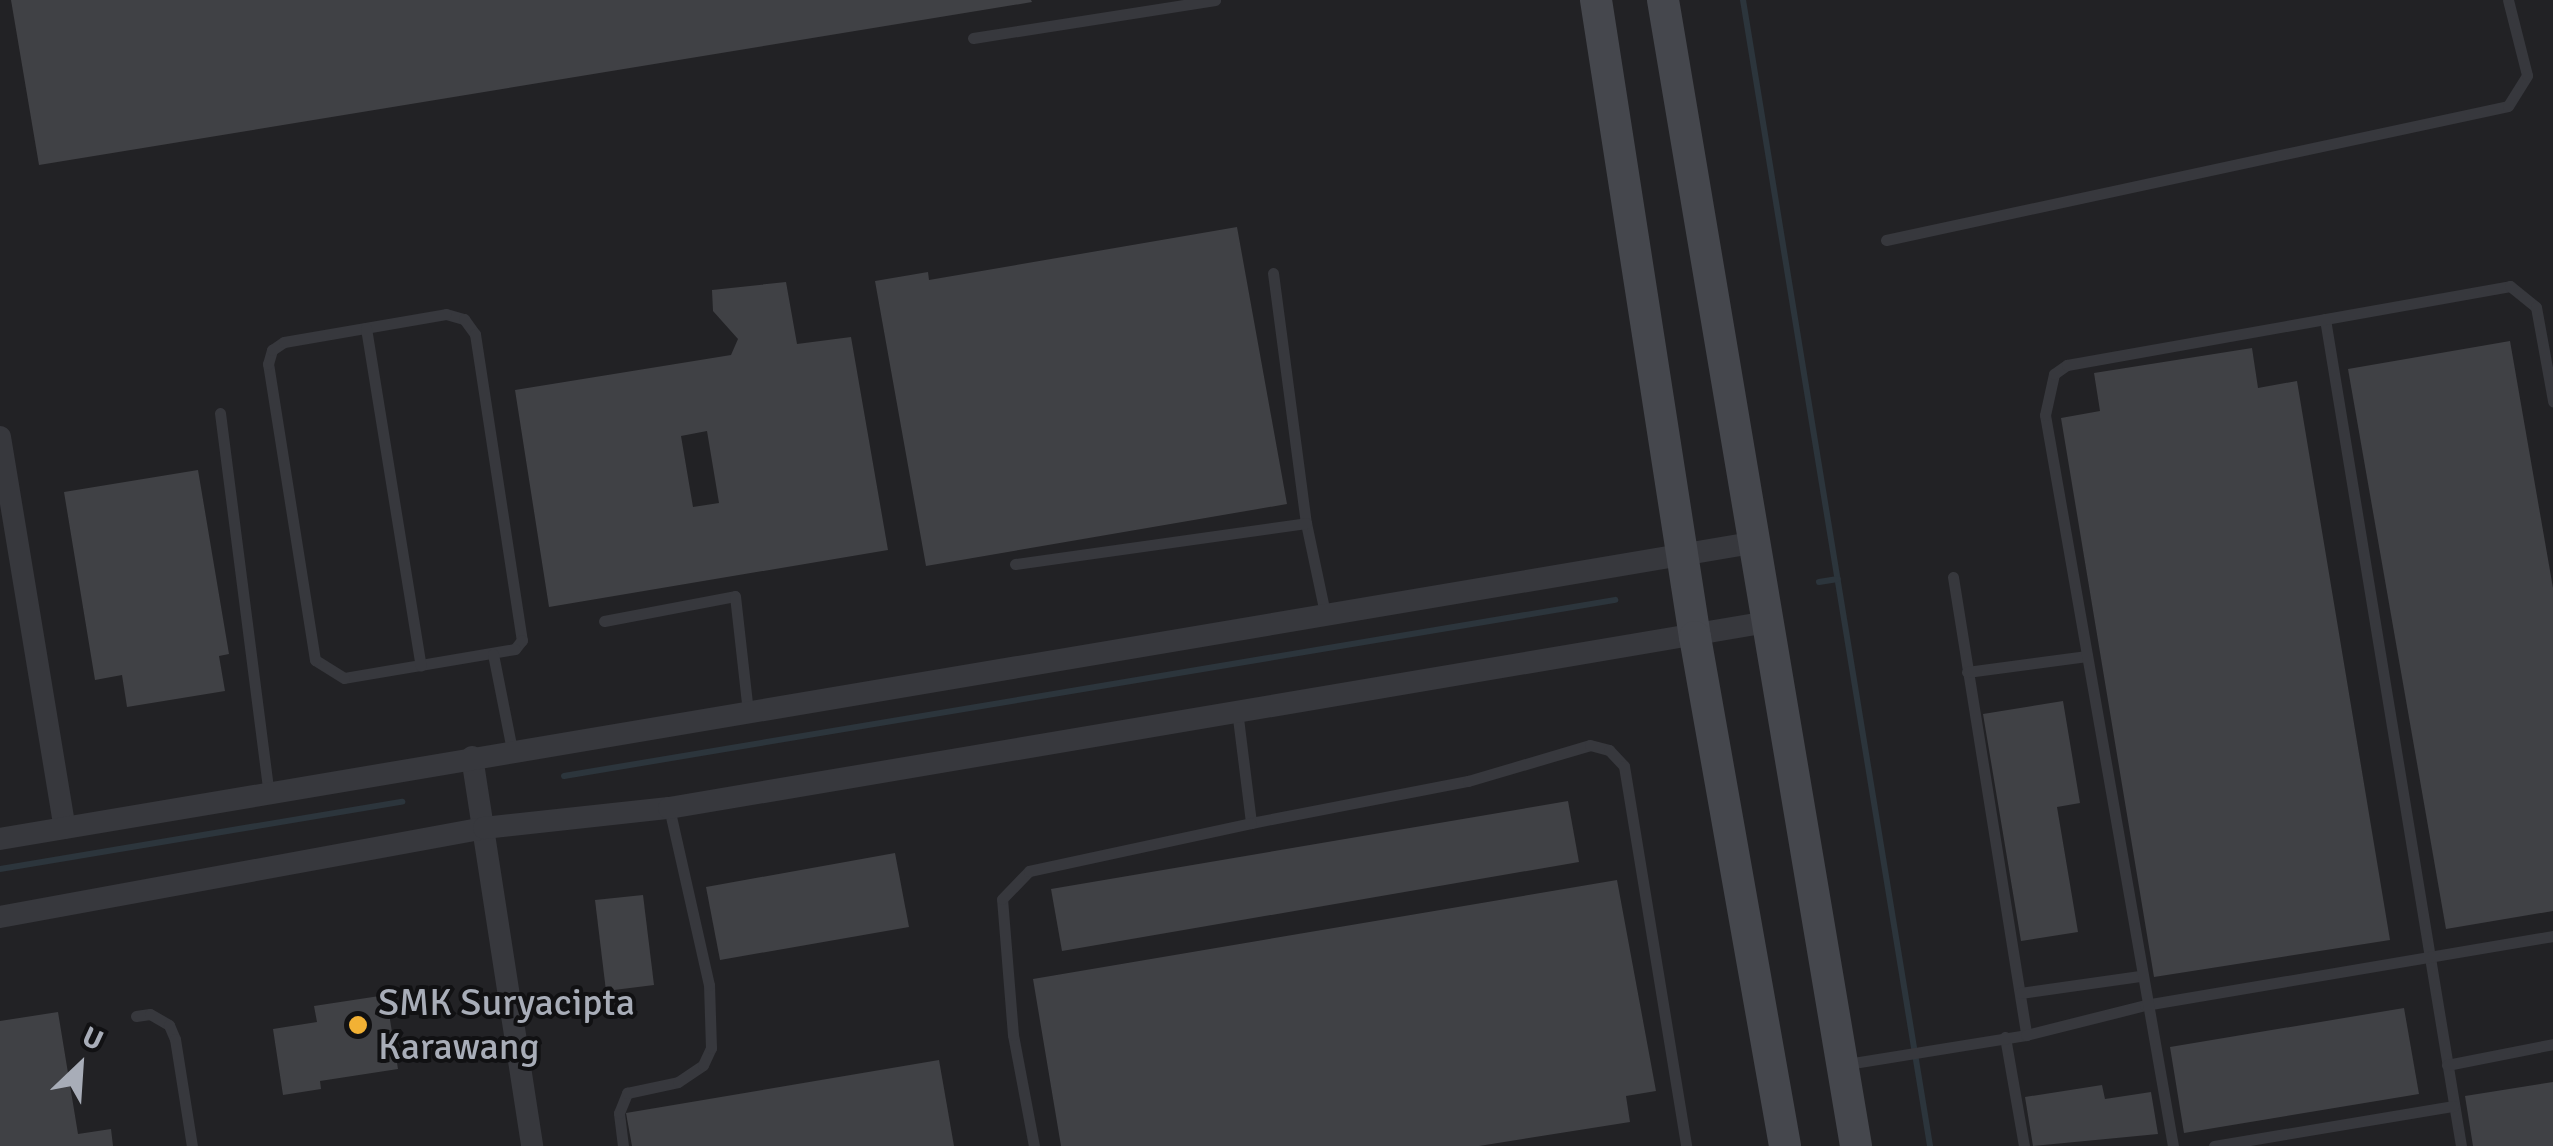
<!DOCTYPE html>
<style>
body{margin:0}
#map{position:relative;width:2553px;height:1146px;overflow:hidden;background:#161618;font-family:Signika,sans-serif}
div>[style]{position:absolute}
.built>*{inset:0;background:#222225}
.stream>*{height:6px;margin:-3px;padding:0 3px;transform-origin:3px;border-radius:3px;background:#2c353c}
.building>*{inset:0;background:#404145}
.lane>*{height:11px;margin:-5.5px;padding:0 5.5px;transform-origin:5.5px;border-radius:5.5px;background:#37383d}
.street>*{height:22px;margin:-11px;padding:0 11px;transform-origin:11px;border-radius:11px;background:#37383d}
.secondary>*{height:32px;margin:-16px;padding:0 16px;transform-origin:16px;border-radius:16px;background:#45474d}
.dots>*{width:28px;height:28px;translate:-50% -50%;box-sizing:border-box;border:5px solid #111113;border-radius:50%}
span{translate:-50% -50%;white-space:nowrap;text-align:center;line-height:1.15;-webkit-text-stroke:8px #111113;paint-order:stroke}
.poi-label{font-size:38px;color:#a8adb8}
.left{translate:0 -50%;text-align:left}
.north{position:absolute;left:30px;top:1016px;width:100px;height:100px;-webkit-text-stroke:8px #111113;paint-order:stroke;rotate:25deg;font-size:28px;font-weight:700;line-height:40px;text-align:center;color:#a8adb8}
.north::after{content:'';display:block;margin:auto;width:35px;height:45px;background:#a8adb8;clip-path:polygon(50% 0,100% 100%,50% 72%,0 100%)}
</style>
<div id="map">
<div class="built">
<div style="clip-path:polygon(0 0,2553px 0,2553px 1146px,0 1146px)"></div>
</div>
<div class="stream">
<div style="left:1743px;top:0;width:1161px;rotate:80.73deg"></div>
<div style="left:1819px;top:582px;width:19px;rotate:-9deg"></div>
<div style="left:564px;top:776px;width:1066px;rotate:-9.51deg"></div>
<div style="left:0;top:869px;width:408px;rotate:-9.5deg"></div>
</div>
<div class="building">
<div style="clip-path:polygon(11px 0,1031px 0,1032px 2px,39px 165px)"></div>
<div style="clip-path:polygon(1237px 227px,1287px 504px,926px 566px,875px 281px,928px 272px,929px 280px)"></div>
<div style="clip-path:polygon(evenodd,786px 282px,797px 344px,851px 337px,888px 550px,549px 607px,515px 390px,731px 355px,738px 339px,713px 311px,712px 290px,786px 282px,707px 431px,719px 503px,693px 507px,681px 436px,707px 431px)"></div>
<div style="clip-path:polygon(2510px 341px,2553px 588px,2553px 911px,2446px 929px,2348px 369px)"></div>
<div style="clip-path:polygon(2252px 348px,2258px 388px,2297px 381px,2390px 940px,2154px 977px,2061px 418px,2100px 411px,2094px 373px)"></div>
<div style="clip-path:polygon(198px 470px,229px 654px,219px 656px,225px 691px,127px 707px,122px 675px,95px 680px,64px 492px)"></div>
<div style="clip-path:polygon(2063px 701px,2080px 803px,2057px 807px,2078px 932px,2021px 941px,1983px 714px)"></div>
<div style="clip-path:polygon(1568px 801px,1579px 862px,1062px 951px,1051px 889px)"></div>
<div style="clip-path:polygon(895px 853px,909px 927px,720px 960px,706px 887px)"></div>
<div style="clip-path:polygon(1617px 880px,1656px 1091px,1626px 1096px,1630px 1122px,1479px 1146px,1061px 1146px,1033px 979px)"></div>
<div style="clip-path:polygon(643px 895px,654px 985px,606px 991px,595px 900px)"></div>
<div style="clip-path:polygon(386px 995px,398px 1069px,320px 1081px,321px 1089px,283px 1095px,273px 1029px,317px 1022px,314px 1006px)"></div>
<div style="clip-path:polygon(2404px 1008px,2419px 1094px,2184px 1133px,2170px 1047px)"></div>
<div style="clip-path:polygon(58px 1012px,78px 1134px,111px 1129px,113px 1146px,0 1146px,0 1021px)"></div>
<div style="clip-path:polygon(939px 1060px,954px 1146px,632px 1146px,626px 1113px)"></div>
<div style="clip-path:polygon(2553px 1082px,2553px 1146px,2473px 1146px,2465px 1096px)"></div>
<div style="clip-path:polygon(2102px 1085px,2105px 1099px,2151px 1092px,2158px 1134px,2033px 1146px,2025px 1097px)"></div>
</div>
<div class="lane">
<div style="left:973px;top:38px;width:245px;rotate:-8.9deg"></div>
<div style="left:1886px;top:240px;width:636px;rotate:-12.16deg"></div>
<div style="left:2508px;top:106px;width:36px;rotate:-58deg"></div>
<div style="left:2527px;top:75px;width:77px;rotate:-104.2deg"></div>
<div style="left:1273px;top:273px;width:252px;rotate:82.5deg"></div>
<div style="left:1306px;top:523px;width:97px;rotate:78.1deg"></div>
<div style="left:446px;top:314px;width:19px;rotate:16deg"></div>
<div style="left:464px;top:319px;width:19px;rotate:54deg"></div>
<div style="left:475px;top:334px;width:310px;rotate:81.3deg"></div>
<div style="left:522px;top:640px;width:11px;rotate:128deg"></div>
<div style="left:515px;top:649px;width:173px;rotate:170.4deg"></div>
<div style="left:344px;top:678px;width:34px;rotate:-148deg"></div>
<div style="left:315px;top:660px;width:300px;rotate:-99deg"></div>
<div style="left:268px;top:364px;width:15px;rotate:-74deg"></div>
<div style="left:272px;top:350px;width:14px;rotate:-34deg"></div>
<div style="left:284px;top:342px;width:164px;rotate:-9.8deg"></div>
<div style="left:2325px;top:319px;width:838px;rotate:80.66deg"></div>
<div style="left:366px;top:328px;width:342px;rotate:80.8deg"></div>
<div style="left:220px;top:413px;width:383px;rotate:82.7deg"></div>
<div style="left:1015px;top:564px;width:294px;rotate:-8deg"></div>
<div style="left:1953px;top:577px;width:464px;rotate:80.9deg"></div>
<div style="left:604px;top:621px;width:133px;rotate:-10.8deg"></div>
<div style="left:735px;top:596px;width:116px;rotate:83.6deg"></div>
<div style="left:493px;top:654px;width:98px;rotate:78.8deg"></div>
<div style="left:1967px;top:672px;width:121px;rotate:-7.6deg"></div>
<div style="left:1237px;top:710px;width:114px;rotate:82.9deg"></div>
<div style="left:1251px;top:823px;width:221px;rotate:-11deg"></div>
<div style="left:1468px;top:781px;width:127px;rotate:-16.4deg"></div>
<div style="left:1590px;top:745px;width:20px;rotate:15deg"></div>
<div style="left:1609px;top:750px;width:22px;rotate:47deg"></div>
<div style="left:1624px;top:766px;width:385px;rotate:80.7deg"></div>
<div style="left:2020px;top:993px;width:121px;rotate:-8.1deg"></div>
<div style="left:136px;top:1016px;width:14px;rotate:-8deg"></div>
<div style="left:150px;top:1014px;width:22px;rotate:30deg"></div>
<div style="left:169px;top:1025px;width:15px;rotate:67deg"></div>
<div style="left:175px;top:1039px;width:108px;rotate:81deg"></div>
<div style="left:2005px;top:1037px;width:111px;rotate:80.1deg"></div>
<div style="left:1847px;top:1064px;width:181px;rotate:-9.2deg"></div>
<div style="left:2026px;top:1035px;width:123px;rotate:-14.1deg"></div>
<div style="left:2145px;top:1005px;width:414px;rotate:-9.6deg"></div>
<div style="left:2447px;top:1065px;width:108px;rotate:-11.2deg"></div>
<div style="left:623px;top:1146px;width:33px;rotate:-97deg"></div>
<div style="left:619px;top:1113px;width:22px;rotate:-68deg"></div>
<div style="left:627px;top:1093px;width:52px;rotate:-12.2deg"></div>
<div style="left:678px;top:1082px;width:30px;rotate:-34deg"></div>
<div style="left:703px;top:1065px;width:19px;rotate:-65deg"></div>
<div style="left:711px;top:1048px;width:63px;rotate:-91.8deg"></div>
<div style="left:709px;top:985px;width:181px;rotate:-102.7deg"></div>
<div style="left:1034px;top:1146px;width:113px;rotate:-100.7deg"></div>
<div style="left:1013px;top:1035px;width:136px;rotate:-94.6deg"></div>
<div style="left:1002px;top:899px;width:39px;rotate:-46deg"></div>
<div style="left:1029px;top:871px;width:227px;rotate:-12.2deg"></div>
<div style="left:2173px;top:1146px;width:742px;rotate:-99.93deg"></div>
<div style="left:2045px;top:415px;width:42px;rotate:-77.6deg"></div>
<div style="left:2054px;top:374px;width:16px;rotate:-35deg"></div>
<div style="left:2067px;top:365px;width:450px;rotate:-10.1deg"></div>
<div style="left:2510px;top:286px;width:33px;rotate:39deg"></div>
<div style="left:2536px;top:307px;width:96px;rotate:79.7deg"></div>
<div style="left:2214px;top:1146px;width:243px;rotate:-9.5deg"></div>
</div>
<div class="street">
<div style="left:0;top:437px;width:396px;rotate:80.6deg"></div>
<div style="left:472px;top:757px;width:394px;rotate:81.2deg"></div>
<div style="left:0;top:839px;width:1783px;rotate:-9.59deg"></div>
<div style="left:0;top:917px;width:492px;rotate:-10.4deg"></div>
<div style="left:484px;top:828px;width:186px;rotate:-6.2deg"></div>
<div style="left:669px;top:808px;width:1114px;rotate:-9.61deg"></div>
</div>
<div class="secondary">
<div style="left:1596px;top:0;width:645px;rotate:81.17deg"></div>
<div style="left:1695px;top:637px;width:517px;rotate:79.97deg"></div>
<div style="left:1663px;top:0;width:1162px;rotate:80.44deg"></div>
</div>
<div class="dots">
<div style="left:358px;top:1025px;background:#f2b134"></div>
</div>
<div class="poi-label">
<span class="left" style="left:378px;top:1025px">SMK Suryacipta<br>Karawang</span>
</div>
<div class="north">U</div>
</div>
